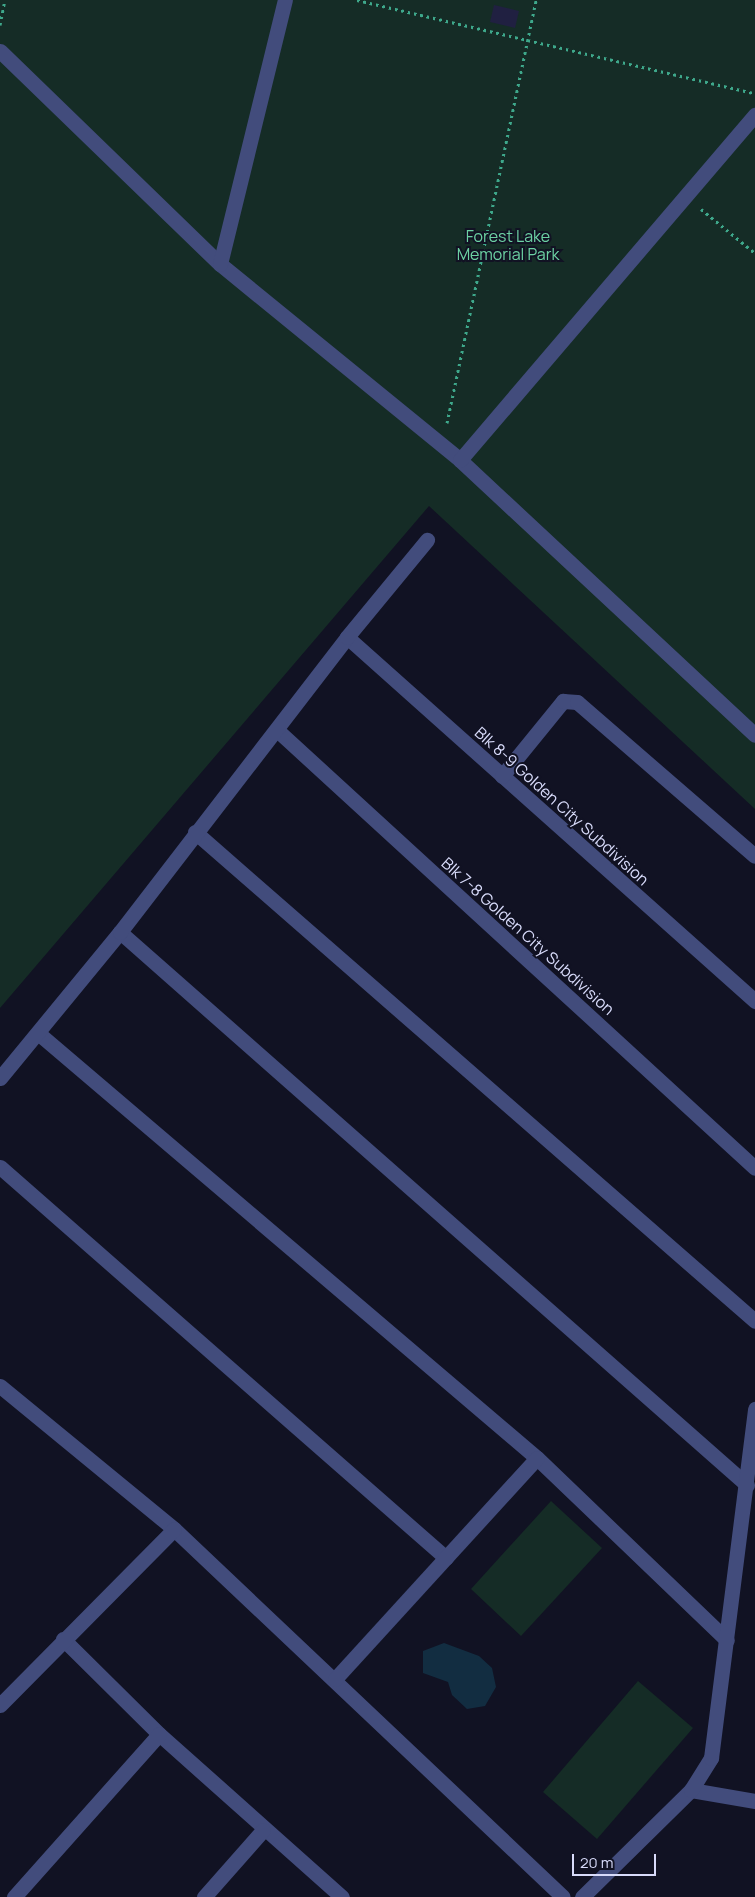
<!DOCTYPE html>
<style>
body{margin:0}
#map{position:relative;width:755px;height:1897px;overflow:hidden;background:#111223;font-family:Manrope,sans-serif}
div>[style]{position:absolute}
.green>*{inset:0;background:#152c26}
.water>*{inset:0;background:#122d41}
.building>*{inset:0;background:#202041}
.path>*{height:3px;margin-top:-1.5px;transform-origin:0;background:repeating-linear-gradient(90deg,#3ea88b 0 2.5px,transparent 0 6.5px)}
.minor>*{height:15px;margin:-7.5px;padding:0 7.5px;transform-origin:7.5px;border-radius:7.5px;background:#424c7c}
span{translate:-50% -50%;white-space:nowrap;text-align:center;line-height:1.15;-webkit-text-stroke:4px #111223;paint-order:stroke}
.park-label{font-size:16px;color:#6cd1a3}
.street-label{font-size:16px;color:#d8dbfa}
.scale{position:absolute;left:572px;top:1854px;width:84px;height:22px;box-sizing:border-box;border:2px solid #d8dbfa;border-top:0;padding-left:6px;font-size:15px;line-height:18px;white-space:nowrap;color:#d8dbfa;-webkit-text-stroke:4px #111223;paint-order:stroke}
</style>
<div id="map">
<div class="green">
<div style="clip-path:polygon(0 0,755px 0,755px 809px,429px 506px,0 1008px)"></div>
<div style="clip-path:polygon(551px 1501px,602px 1548px,521px 1636px,471px 1589px)"></div>
<div style="clip-path:polygon(638px 1681px,693px 1728px,597px 1839px,543px 1792px)"></div>
</div>
<div class="water">
<div style="clip-path:polygon(444px 1643px,479px 1656px,492px 1668px,496px 1687px,485px 1706px,467px 1709px,452px 1695px,448px 1682px,423px 1673px,423px 1651px)"></div>
</div>
<div class="building">
<div style="clip-path:polygon(494px 5px,519px 11px,515px 28px,490px 22px)"></div>
</div>
<div class="path">
<div style="left:357px;top:0;width:406px;rotate:13.2deg"></div>
<div style="left:0;top:25px;width:25px;rotate:-79deg"></div>
<div style="left:701px;top:209px;width:70px;rotate:39.2deg"></div>
<div style="left:447px;top:423px;width:432px;rotate:-78.1deg"></div>
</div>
<div class="minor">
<div style="left:0;top:51px;width:306px;rotate:44.1deg"></div>
<div style="left:220px;top:264px;width:310px;rotate:39.2deg"></div>
<div style="left:460px;top:460px;width:403px;rotate:43deg"></div>
<div style="left:220px;top:264px;width:272px;rotate:-76.2deg"></div>
<div style="left:460px;top:460px;width:454px;rotate:-49.5deg"></div>
<div style="left:347px;top:637px;width:547px;rotate:41.74deg"></div>
<div style="left:277px;top:730px;width:648px;rotate:42.5deg"></div>
<div style="left:502px;top:776px;width:97px;rotate:-50.9deg"></div>
<div style="left:563px;top:701px;width:14px;rotate:4deg"></div>
<div style="left:577px;top:702px;width:235px;rotate:40.9deg"></div>
<div style="left:195px;top:832px;width:743px;rotate:41.13deg"></div>
<div style="left:120px;top:932px;width:836px;rotate:41.41deg"></div>
<div style="left:38px;top:1033px;width:655px;rotate:40.42deg"></div>
<div style="left:537px;top:1458px;width:263px;rotate:43.8deg"></div>
<div style="left:0;top:1078px;width:189px;rotate:-50.6deg"></div>
<div style="left:120px;top:932px;width:372px;rotate:-52.4deg"></div>
<div style="left:347px;top:637px;width:126px;rotate:-50.5deg"></div>
<div style="left:0;top:1167px;width:593px;rotate:41.24deg"></div>
<div style="left:0;top:1386px;width:225px;rotate:39.4deg"></div>
<div style="left:174px;top:1529px;width:535px;rotate:43.41deg"></div>
<div style="left:63px;top:1639px;width:135px;rotate:44.7deg"></div>
<div style="left:159px;top:1734px;width:245px;rotate:41.7deg"></div>
<div style="left:335px;top:1679px;width:299px;rotate:-47.6deg"></div>
<div style="left:0;top:1705px;width:247px;rotate:-45.3deg"></div>
<div style="left:691px;top:1790px;width:65px;rotate:9.8deg"></div>
<div style="left:14px;top:1897px;width:218px;rotate:-48.3deg"></div>
<div style="left:204px;top:1897px;width:89px;rotate:-48.6deg"></div>
<div style="left:582px;top:1897px;width:153px;rotate:-44.5deg"></div>
<div style="left:691px;top:1790px;width:38px;rotate:-58deg"></div>
<div style="left:711px;top:1758px;width:352px;rotate:-82.8deg"></div>
</div>
<div class="park-label">
<span style="left:508px;top:245px">Forest Lake<br>Memorial Park</span>
</div>
<div class="street-label">
<span style="left:562px;top:806px;rotate:42deg">Blk 8-9 Golden City Subdivision</span>
<span style="left:528px;top:936px;rotate:42deg">Blk 7-8 Golden City Subdivision</span>
</div>
<div class="scale">20 m</div>
</div>
